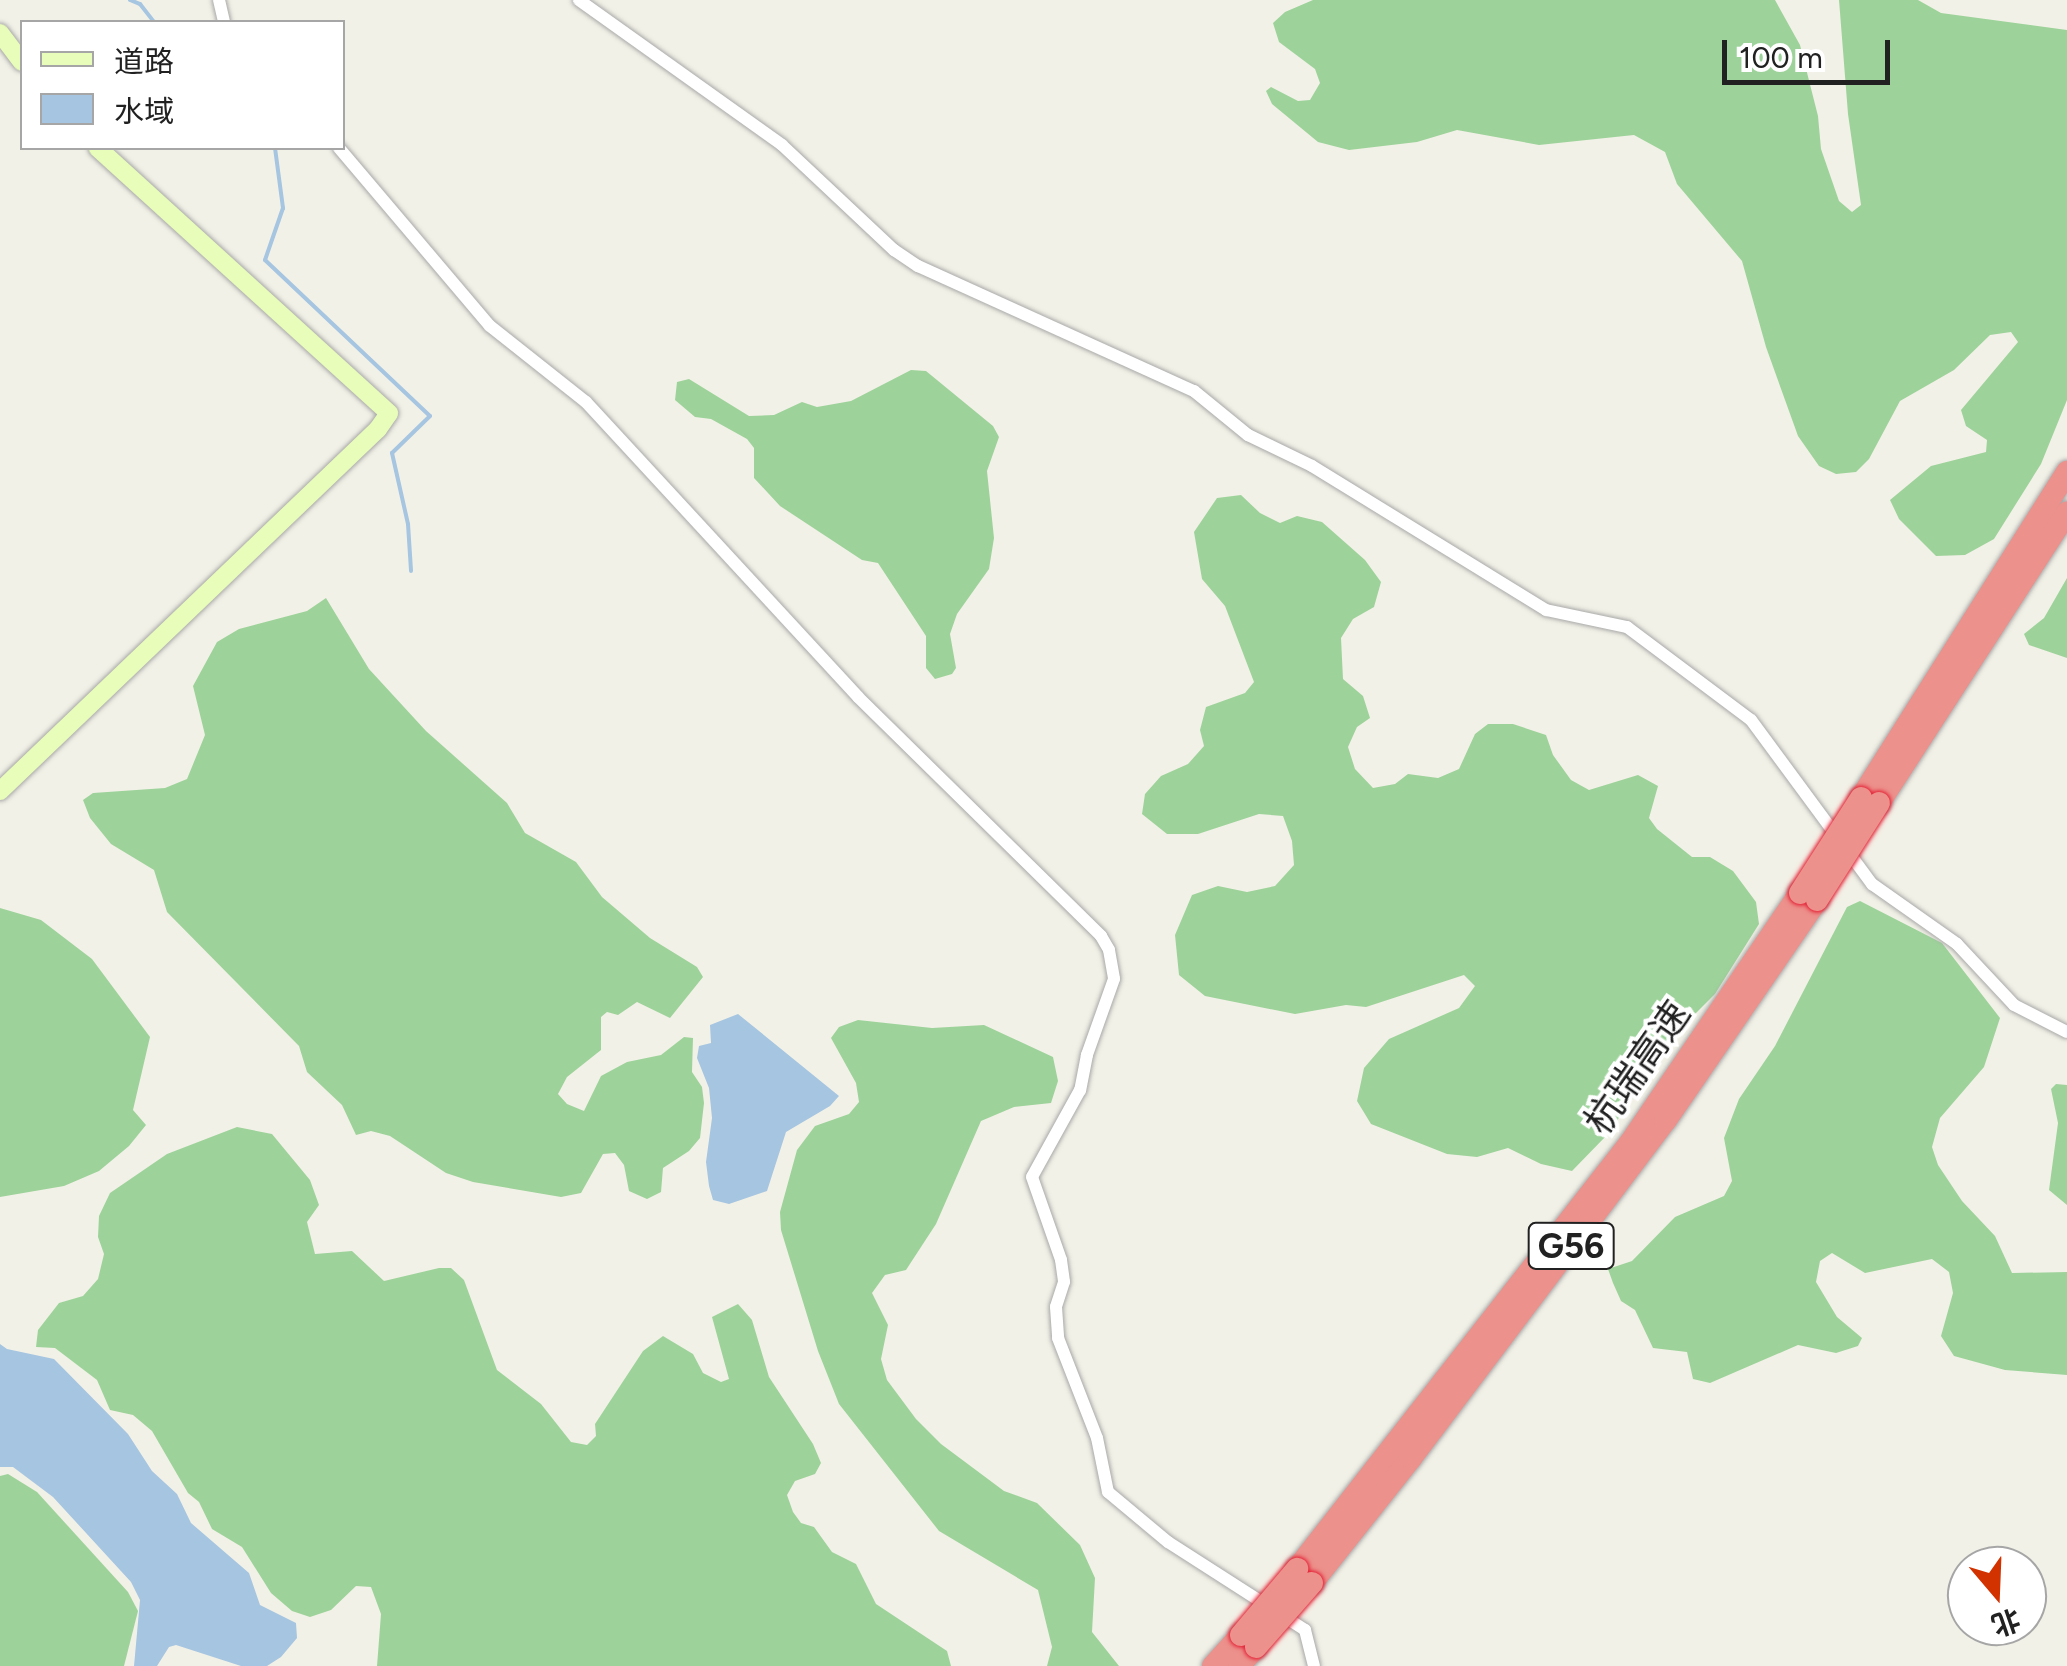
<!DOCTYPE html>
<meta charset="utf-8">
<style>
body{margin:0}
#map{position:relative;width:2067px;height:1666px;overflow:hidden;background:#f2f1e7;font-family:Figtree,"Noto Sans SC",sans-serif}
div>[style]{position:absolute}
.forest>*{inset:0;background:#9dd39a}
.water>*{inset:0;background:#a6c5e1}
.stream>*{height:4px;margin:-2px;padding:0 2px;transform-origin:2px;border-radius:2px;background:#a6c5e1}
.roads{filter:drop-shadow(0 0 2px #a8a8a8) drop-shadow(0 0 2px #a8a8a8)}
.street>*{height:12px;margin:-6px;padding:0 6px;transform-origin:6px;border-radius:6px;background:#fff}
.secondary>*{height:18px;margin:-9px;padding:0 9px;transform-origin:9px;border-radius:9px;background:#e9fdba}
.highway>*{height:22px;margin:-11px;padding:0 11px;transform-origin:11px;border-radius:11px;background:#ec918c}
.bridges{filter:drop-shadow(0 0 2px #e42034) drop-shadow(0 0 2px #e42034)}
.highway-bridge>*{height:22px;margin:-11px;padding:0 11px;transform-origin:11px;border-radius:11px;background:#ec918c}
span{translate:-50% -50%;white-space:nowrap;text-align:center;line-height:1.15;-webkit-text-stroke:8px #fff;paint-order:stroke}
.shield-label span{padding:2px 8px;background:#fff;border:2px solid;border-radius:8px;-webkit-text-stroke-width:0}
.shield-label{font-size:35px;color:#212121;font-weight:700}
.street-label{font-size:38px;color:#212121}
.legend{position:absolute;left:20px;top:20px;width:325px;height:130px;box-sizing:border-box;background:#fff;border:2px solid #a6a6a6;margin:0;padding:12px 18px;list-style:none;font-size:30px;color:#212121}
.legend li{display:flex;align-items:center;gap:20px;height:50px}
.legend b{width:50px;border:2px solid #a6a6a6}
.north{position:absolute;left:1947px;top:1546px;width:100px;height:100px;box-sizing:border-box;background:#fff;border:2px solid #a6a6a6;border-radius:50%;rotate:161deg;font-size:28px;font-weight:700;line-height:40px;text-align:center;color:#212121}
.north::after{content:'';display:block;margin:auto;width:35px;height:45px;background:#d23200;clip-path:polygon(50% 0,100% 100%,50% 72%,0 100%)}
.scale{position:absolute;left:1722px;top:40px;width:168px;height:45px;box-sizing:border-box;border:5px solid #212121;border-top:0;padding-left:12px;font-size:30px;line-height:35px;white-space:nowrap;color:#212121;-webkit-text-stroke:8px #fff;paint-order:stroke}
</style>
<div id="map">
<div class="forest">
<div style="clip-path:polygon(1313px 0,1775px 0,1800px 45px,1818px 116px,1821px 149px,1839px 201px,1852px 212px,1861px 205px,1848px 114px,1839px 0,1918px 0,1941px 13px,2067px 30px,2067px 400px,2041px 464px,1994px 539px,1965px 555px,1936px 556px,1899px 519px,1890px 500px,1931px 466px,1986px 452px,1987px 440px,1966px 426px,1961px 410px,2018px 342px,2011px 332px,1990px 335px,1954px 370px,1900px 401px,1869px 459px,1856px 472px,1836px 474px,1819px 466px,1798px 436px,1766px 347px,1742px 261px,1677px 184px,1665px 152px,1634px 135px,1539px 145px,1457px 130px,1417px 142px,1349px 150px,1318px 142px,1272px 104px,1266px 91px,1271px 87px,1298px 101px,1310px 100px,1320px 83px,1315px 69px,1279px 42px,1273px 23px,1285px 12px)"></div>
<div style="clip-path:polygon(911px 370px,926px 371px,993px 426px,999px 437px,987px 471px,994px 538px,989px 569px,957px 614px,950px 634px,956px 668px,952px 674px,935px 679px,926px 668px,926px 636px,878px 563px,862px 560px,780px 506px,754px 478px,754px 448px,747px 439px,711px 419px,695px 417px,675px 400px,677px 382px,689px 379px,749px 416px,774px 415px,802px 402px,817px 407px,851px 401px)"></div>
<div style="clip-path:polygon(1241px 495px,1260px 513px,1280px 523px,1297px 516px,1322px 522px,1365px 560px,1381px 582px,1374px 607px,1353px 619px,1341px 638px,1343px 679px,1363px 696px,1370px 718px,1357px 727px,1348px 747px,1355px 769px,1373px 788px,1395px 784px,1408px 774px,1438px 778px,1459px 769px,1475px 734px,1488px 724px,1513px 724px,1546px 735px,1553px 755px,1571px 780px,1589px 790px,1638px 775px,1658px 786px,1649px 818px,1657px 829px,1692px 857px,1710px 857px,1733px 871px,1756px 902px,1759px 924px,1715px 994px,1685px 1024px,1606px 1136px,1572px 1171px,1541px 1164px,1508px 1148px,1477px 1157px,1447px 1154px,1371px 1124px,1357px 1101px,1364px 1068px,1389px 1039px,1459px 1008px,1475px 986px,1464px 975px,1366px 1007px,1346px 1005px,1295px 1014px,1205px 996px,1179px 975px,1175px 935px,1192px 895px,1218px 886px,1247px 892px,1275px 886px,1294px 865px,1292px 841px,1283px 816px,1259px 814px,1198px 834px,1167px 834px,1142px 814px,1145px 794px,1161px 776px,1188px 764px,1204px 746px,1200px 730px,1206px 707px,1245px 693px,1254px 682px,1225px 606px,1202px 579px,1194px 532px,1217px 498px)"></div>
<div style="clip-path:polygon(2067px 578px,2067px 658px,2029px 645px,2024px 634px,2044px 618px)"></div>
<div style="clip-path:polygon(326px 598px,369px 669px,426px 731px,507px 803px,525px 833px,576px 862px,602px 897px,650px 938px,697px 967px,703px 977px,670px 1018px,637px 1002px,618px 1015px,607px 1012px,601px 1017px,601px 1050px,567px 1077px,558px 1094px,567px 1104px,584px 1111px,601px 1076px,627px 1062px,661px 1055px,684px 1037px,693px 1038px,692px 1072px,702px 1087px,704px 1103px,700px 1138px,689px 1151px,663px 1168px,661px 1192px,647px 1199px,629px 1191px,624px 1165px,615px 1153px,603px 1154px,581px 1193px,561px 1197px,473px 1182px,446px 1173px,390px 1136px,371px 1131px,356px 1135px,342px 1105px,307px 1072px,299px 1046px,167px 912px,154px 870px,111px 844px,90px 818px,83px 800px,93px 793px,165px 788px,187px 779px,205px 735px,193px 686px,217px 642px,239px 629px,307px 611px)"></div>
<div style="clip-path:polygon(1860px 901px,1942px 943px,2000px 1018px,1984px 1067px,1940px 1118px,1932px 1147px,1938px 1165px,1962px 1201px,1995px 1236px,2012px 1273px,2067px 1272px,2067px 1375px,2005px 1370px,1954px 1356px,1941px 1336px,1953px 1293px,1949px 1272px,1932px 1259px,1865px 1273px,1832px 1253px,1820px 1261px,1816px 1282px,1837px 1317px,1862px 1338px,1858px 1346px,1836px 1353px,1798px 1345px,1710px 1383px,1693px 1379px,1687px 1352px,1653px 1348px,1635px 1310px,1621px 1301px,1613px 1283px,1608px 1269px,1632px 1261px,1675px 1217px,1724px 1196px,1732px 1181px,1724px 1138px,1739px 1099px,1775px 1046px,1847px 907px)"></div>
<div style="clip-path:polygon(0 908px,41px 920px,92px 959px,150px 1037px,133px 1110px,146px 1125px,129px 1146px,99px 1171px,64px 1186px,0 1197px)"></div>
<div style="clip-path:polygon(858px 1020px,932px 1028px,984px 1025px,1053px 1057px,1058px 1081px,1051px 1103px,1014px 1107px,981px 1121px,936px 1224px,906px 1270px,885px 1275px,872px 1293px,888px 1325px,881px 1359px,887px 1380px,916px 1419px,941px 1444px,1004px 1491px,1037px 1503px,1080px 1545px,1095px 1578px,1092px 1632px,1119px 1666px,1047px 1666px,1052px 1647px,1038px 1590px,939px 1531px,839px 1404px,818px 1351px,781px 1230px,780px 1212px,797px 1150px,815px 1126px,849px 1114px,859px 1102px,856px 1083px,831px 1038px,839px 1027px)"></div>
<div style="clip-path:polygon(2056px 1084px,2067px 1085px,2067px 1205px,2049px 1190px,2058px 1123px,2051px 1089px)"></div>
<div style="clip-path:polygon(237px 1127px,272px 1134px,310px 1180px,319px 1205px,307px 1222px,315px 1254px,352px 1251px,384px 1281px,439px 1268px,451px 1268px,464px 1280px,497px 1370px,541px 1404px,571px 1442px,587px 1445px,596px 1436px,595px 1424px,643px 1351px,663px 1336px,693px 1354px,703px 1373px,721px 1382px,729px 1379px,712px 1317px,738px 1304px,752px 1320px,769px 1377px,813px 1444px,821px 1463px,815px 1474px,795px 1481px,787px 1495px,793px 1512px,801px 1523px,814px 1527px,832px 1552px,856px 1564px,876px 1604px,947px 1651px,951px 1666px,377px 1666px,381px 1614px,371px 1587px,356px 1586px,331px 1610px,310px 1617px,292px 1611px,271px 1593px,242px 1547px,212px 1529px,199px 1502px,188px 1493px,152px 1431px,133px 1415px,110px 1410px,97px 1380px,55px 1348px,36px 1347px,38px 1330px,59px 1303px,83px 1296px,98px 1279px,104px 1254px,98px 1237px,99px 1216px,110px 1193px,167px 1154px)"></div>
<div style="clip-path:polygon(8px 1474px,37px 1492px,128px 1592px,138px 1611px,124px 1666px,0 1666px,0 1476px)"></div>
</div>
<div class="water">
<div style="clip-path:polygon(738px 1014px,839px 1096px,830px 1106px,786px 1132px,767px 1191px,729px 1204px,713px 1200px,709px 1186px,706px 1162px,712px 1118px,709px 1088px,697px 1058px,699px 1046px,711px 1043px,710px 1025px)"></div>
<div style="clip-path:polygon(0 1344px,7px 1349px,54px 1359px,128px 1434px,152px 1471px,177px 1494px,191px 1523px,249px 1573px,260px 1605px,296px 1623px,297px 1638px,281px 1657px,267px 1666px,241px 1666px,176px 1645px,169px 1647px,157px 1666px,134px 1666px,140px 1600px,131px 1582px,53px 1497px,13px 1467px,0 1467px)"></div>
</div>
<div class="stream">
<div style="left:130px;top:0;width:11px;rotate:22deg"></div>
<div style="left:140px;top:4px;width:23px;rotate:52deg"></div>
<div style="left:275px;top:148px;width:61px;rotate:82.4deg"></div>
<div style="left:283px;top:208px;width:55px;rotate:109.1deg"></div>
<div style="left:265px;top:260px;width:227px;rotate:43.4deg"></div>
<div style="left:430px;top:416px;width:53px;rotate:135.8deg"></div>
<div style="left:392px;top:453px;width:73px;rotate:77.3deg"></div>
<div style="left:408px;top:524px;width:47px;rotate:86.3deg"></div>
</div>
<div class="roads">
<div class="street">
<div style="left:219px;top:0;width:23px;rotate:77deg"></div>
<div style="left:579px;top:0;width:249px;rotate:35.5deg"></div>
<div style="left:782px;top:145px;width:154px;rotate:43.2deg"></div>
<div style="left:894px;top:250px;width:29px;rotate:34deg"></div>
<div style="left:918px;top:266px;width:303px;rotate:24.4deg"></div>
<div style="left:1194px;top:391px;width:70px;rotate:39.2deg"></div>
<div style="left:1248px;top:435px;width:71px;rotate:25.8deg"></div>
<div style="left:1312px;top:466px;width:275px;rotate:31.6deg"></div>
<div style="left:1546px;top:610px;width:83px;rotate:11.9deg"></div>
<div style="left:1627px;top:627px;width:155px;rotate:36.9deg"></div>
<div style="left:1751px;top:720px;width:204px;rotate:53.6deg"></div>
<div style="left:1872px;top:884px;width:104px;rotate:35.2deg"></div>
<div style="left:1957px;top:944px;width:83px;rotate:46.9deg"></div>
<div style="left:2014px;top:1005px;width:59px;rotate:27deg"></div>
<div style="left:339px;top:148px;width:233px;rotate:49.7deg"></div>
<div style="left:490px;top:326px;width:122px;rotate:38.4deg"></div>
<div style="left:586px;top:402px;width:401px;rotate:47.3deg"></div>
<div style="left:858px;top:697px;width:341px;rotate:44.5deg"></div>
<div style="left:1101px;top:936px;width:16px;rotate:60deg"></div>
<div style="left:1109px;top:950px;width:29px;rotate:80deg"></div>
<div style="left:1114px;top:979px;width:81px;rotate:109.6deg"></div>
<div style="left:1087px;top:1055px;width:36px;rotate:101deg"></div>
<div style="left:1080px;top:1090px;width:99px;rotate:118.9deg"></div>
<div style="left:1032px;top:1177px;width:88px;rotate:70.7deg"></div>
<div style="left:1061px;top:1260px;width:22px;rotate:82deg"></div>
<div style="left:1064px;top:1282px;width:26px;rotate:108deg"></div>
<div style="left:1056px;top:1307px;width:31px;rotate:86deg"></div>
<div style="left:1058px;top:1338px;width:107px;rotate:68.7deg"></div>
<div style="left:1097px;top:1438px;width:55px;rotate:78.5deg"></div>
<div style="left:1108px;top:1492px;width:78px;rotate:39.8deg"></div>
<div style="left:1168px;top:1542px;width:163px;rotate:32.7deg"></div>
<div style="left:1305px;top:1630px;width:37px;rotate:76deg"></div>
</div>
<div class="secondary">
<div style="left:0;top:33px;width:36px;rotate:53deg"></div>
<div style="left:0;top:791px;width:523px;rotate:-43.76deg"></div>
<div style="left:378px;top:429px;width:19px;rotate:-55deg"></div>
<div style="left:389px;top:413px;width:394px;rotate:-137.7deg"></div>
</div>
<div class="highway">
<div style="left:1861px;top:798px;width:386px;rotate:-57.7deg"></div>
<div style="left:1879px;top:803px;width:346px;rotate:-57.1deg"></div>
<div style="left:1297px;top:1569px;width:541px;rotate:-51.99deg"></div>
<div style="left:1630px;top:1143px;width:302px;rotate:-55.8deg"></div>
<div style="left:1312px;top:1583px;width:159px;rotate:-51.6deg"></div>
<div style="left:1411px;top:1458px;width:423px;rotate:-53deg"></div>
<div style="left:1666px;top:1120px;width:267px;rotate:-55.5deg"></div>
<div style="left:1213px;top:1666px;width:42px;rotate:-47.9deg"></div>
<div style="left:1239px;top:1666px;width:25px;rotate:-48deg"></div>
</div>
</div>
<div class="bridges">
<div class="highway-bridge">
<div style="left:1800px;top:893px;width:113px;rotate:-57.3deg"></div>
<div style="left:1817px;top:900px;width:115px;rotate:-57.4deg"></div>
<div style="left:1241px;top:1635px;width:87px;rotate:-49.7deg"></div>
<div style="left:1256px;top:1647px;width:85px;rotate:-48.8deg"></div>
</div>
</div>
<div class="shield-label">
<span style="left:1571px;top:1246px">G56</span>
</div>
<div class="street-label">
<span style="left:1638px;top:1068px;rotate:-55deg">杭瑞高速</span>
</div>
<ul class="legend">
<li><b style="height:12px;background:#e9fdba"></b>道路</li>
<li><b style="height:28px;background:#a6c5e1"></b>水域</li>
</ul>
<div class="north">北</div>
<div class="scale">100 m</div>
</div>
